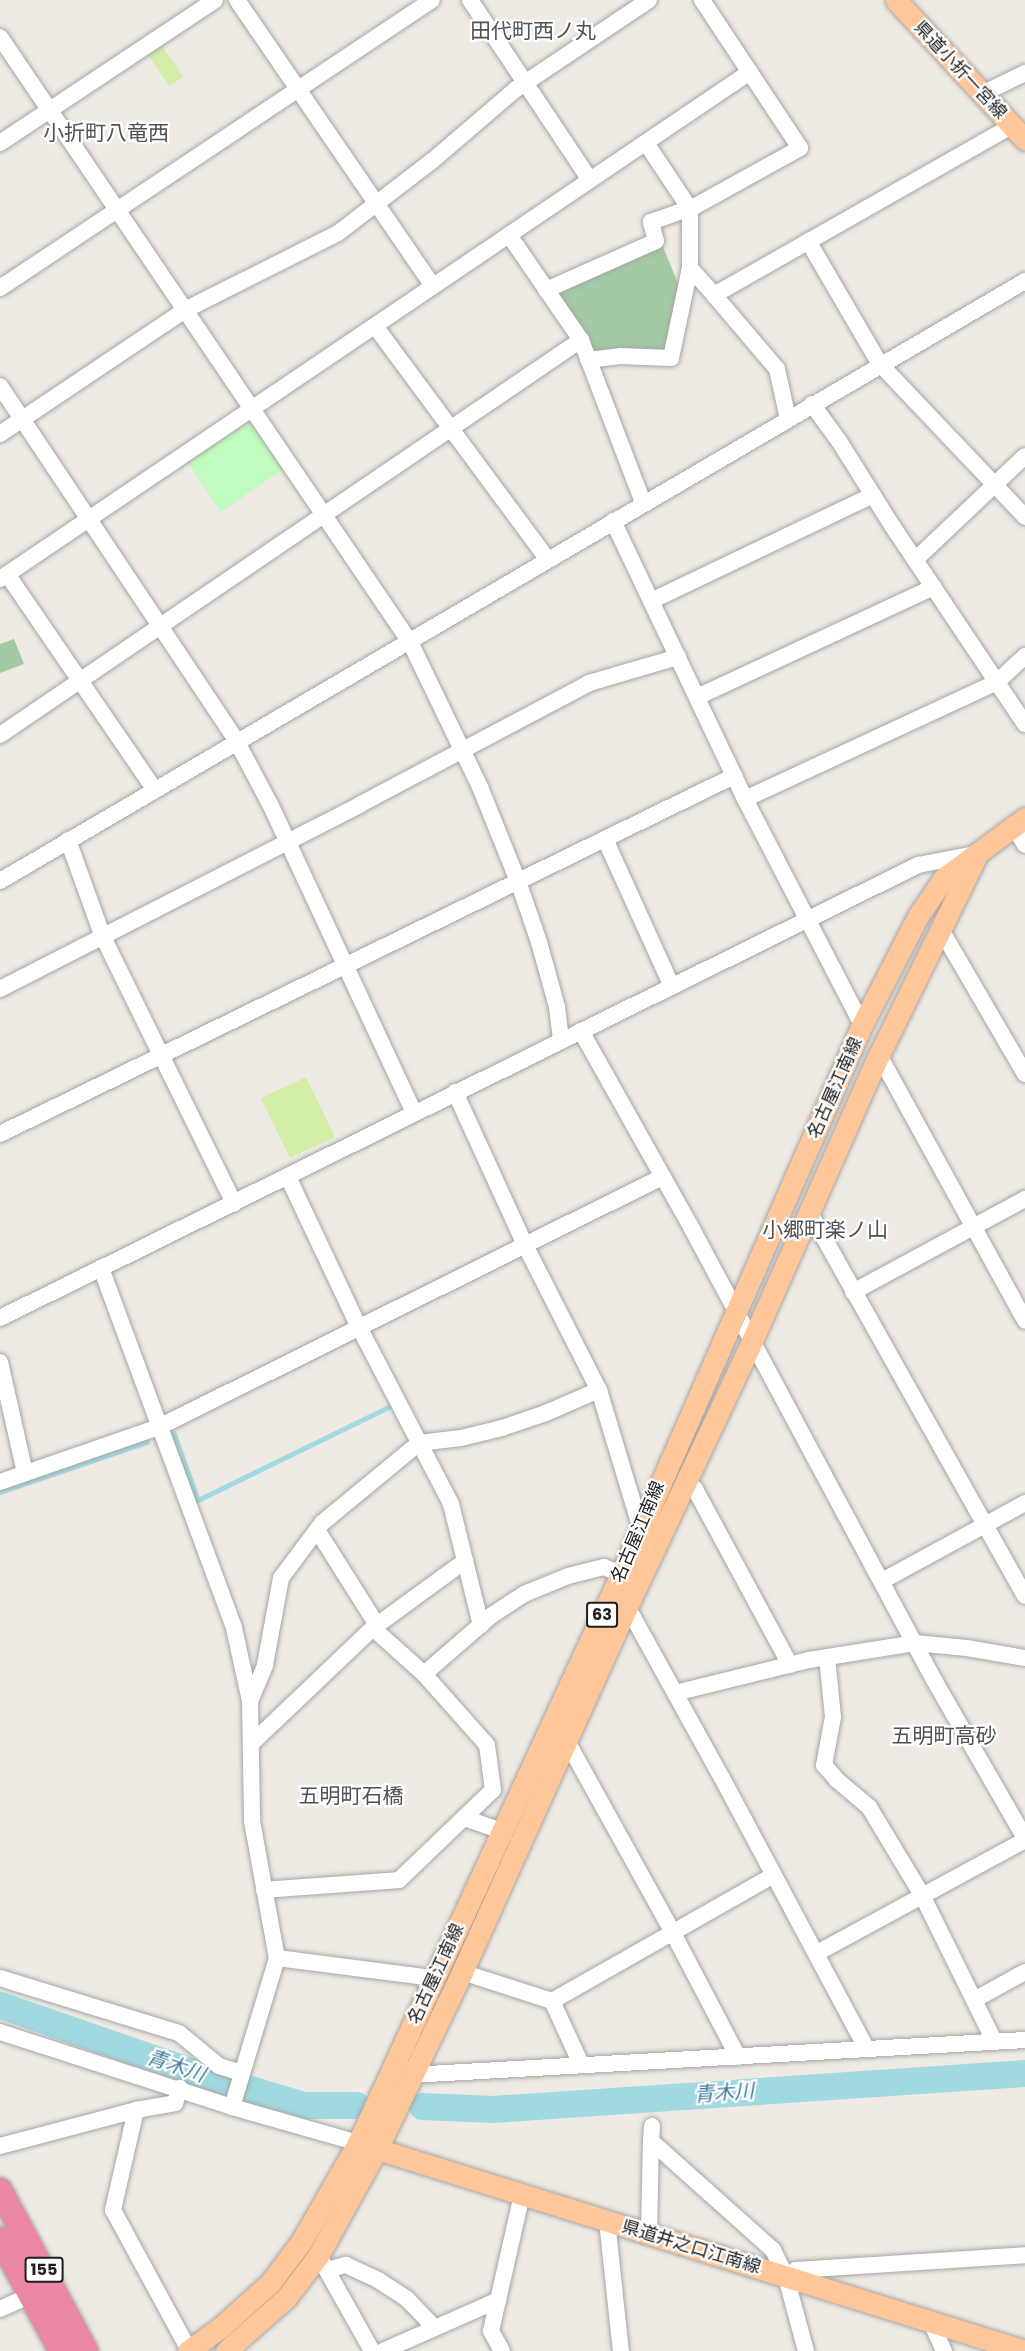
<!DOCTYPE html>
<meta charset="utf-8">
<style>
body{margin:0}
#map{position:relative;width:1025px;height:2351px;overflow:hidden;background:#efeae3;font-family:Poppins,"Noto Sans JP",sans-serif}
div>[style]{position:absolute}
.grass>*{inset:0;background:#d1eda6}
.cemetery>*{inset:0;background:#a3caa4}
.park>*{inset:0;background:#c0fcbd}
.stream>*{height:4.5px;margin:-2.25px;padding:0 2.25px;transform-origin:2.25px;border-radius:2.25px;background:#a1d9e0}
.river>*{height:27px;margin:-13.5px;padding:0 13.5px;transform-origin:13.5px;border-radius:13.5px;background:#a1d9e0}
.roads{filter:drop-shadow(0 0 2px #a5a5a5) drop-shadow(0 0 2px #a5a5a5)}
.minor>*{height:16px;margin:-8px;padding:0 8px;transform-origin:8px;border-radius:8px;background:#fff}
.major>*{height:21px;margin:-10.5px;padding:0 10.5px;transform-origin:10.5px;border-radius:10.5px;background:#ffc699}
.highway>*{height:24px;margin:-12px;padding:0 12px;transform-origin:12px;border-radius:12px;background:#eb86a5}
span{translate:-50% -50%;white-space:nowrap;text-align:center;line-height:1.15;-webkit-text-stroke:4.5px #fff;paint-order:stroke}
.shield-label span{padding:2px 4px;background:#fff;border:2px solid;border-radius:4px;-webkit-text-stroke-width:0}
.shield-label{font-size:16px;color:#1e1e1e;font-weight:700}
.street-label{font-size:18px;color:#1e1e1e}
.water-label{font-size:20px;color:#3d779b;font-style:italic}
.quarter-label{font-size:21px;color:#515151}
</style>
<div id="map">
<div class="grass">
<div style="clip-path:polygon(161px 44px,183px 77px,169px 86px,147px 53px)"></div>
<div style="clip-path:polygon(306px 1077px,335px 1137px,290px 1158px,261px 1098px)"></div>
</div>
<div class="cemetery">
<div style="clip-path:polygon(661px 242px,679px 286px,667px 349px,662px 352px,599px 354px,592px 351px,553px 290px)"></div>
<div style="clip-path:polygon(14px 639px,24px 664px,0 673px,0 644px)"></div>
</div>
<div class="park">
<div style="clip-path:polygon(247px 419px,253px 420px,286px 467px,221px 512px,186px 460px)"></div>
</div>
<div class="stream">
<div style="left:174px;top:1433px;width:71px;rotate:70.3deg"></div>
<div style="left:198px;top:1500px;width:215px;rotate:-26deg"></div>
<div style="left:0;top:1492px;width:155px;rotate:-18.8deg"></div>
</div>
<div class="river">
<div style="left:0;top:2005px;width:207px;rotate:19.1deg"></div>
<div style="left:196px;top:2073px;width:113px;rotate:16.5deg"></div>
<div style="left:304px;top:2105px;width:52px"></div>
<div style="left:422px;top:2106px;width:71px;rotate:2.4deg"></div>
<div style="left:493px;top:2109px;width:533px;rotate:-3.87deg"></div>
</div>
<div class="roads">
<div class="minor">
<div style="left:237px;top:0;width:347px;rotate:55.6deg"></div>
<div style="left:470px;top:0;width:216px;rotate:56.3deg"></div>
<div style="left:0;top:37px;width:731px;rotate:55.88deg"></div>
<div style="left:410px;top:642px;width:161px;rotate:64.2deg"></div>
<div style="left:480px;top:787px;width:101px;rotate:68deg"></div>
<div style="left:518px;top:881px;width:65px;rotate:71deg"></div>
<div style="left:539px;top:942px;width:67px;rotate:74.5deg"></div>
<div style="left:557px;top:1007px;width:34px;rotate:83deg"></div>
<div style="left:982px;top:94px;width:48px;rotate:-26deg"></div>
<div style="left:0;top:143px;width:258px;rotate:-33.6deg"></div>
<div style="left:646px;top:143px;width:79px;rotate:56.3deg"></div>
<div style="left:509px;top:235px;width:127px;rotate:55.6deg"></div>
<div style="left:581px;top:340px;width:173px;rotate:69.1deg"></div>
<div style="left:808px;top:241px;width:143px;rotate:59.7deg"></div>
<div style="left:880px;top:364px;width:211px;rotate:46.5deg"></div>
<div style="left:690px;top:268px;width:36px;rotate:48deg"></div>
<div style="left:0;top:288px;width:519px;rotate:-33.69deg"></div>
<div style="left:546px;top:290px;width:120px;rotate:-24deg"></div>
<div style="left:656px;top:241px;width:20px;rotate:-105deg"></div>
<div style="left:651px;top:222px;width:41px;rotate:-19.7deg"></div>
<div style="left:375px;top:326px;width:291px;rotate:53.5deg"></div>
<div style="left:588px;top:360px;width:32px;rotate:-7deg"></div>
<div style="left:620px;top:356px;width:51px;rotate:2.2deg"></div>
<div style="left:671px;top:358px;width:92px;rotate:-78.1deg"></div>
<div style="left:690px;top:268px;width:59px;rotate:-90deg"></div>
<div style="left:690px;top:209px;width:126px;rotate:-29deg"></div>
<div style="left:800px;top:148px;width:178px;rotate:-123.5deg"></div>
<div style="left:0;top:386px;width:428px;rotate:56.3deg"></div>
<div style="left:237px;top:742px;width:72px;rotate:62deg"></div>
<div style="left:271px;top:806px;width:338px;rotate:65deg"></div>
<div style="left:812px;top:404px;width:46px;rotate:53.9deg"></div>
<div style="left:839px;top:441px;width:102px;rotate:57.9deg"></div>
<div style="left:893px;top:527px;width:237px;rotate:56.2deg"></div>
<div style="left:788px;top:419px;width:51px;rotate:-102.4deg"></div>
<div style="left:777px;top:369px;width:97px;rotate:-130.4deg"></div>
<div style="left:714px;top:295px;width:343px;rotate:-29.6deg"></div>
<div style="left:0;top:434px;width:223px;rotate:-33.8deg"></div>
<div style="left:185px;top:310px;width:171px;rotate:-26.7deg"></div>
<div style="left:338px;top:233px;width:118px;rotate:-37.5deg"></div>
<div style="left:432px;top:161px;width:111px;rotate:-40.6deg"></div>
<div style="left:516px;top:89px;width:160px;rotate:-33.8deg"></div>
<div style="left:613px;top:521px;width:308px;rotate:64.6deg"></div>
<div style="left:745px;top:799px;width:254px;rotate:62.6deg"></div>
<div style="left:915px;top:560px;width:151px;rotate:-43.4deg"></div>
<div style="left:7px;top:574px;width:260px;rotate:55.6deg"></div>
<div style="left:0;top:579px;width:905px;rotate:-34.06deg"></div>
<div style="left:651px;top:601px;width:246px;rotate:-25.5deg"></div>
<div style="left:697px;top:697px;width:261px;rotate:-24.9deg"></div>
<div style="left:0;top:735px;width:703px;rotate:-34.21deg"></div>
<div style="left:745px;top:799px;width:278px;rotate:-24.9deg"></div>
<div style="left:997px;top:682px;width:38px;rotate:-43deg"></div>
<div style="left:1013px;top:825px;width:23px;rotate:59deg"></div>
<div style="left:605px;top:839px;width:162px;rotate:65.6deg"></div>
<div style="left:68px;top:840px;width:103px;rotate:70.2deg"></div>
<div style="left:103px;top:937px;width:297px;rotate:63.8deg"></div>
<div style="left:0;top:881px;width:1188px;rotate:-30.34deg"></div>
<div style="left:940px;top:928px;width:169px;rotate:59.8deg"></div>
<div style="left:0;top:989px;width:403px;rotate:-27.1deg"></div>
<div style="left:359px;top:805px;width:260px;rotate:-27.9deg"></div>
<div style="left:589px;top:683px;width:93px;rotate:-16.3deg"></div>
<div style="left:581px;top:1031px;width:227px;rotate:60.7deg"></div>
<div style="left:692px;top:1229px;width:512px;rotate:61.78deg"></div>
<div style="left:934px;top:1680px;width:182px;rotate:60.1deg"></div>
<div style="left:879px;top:1055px;width:303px;rotate:61.2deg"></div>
<div style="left:455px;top:1092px;width:168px;rotate:65.4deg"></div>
<div style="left:525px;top:1245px;width:163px;rotate:63deg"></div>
<div style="left:599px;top:1390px;width:142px;rotate:73.2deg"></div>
<div style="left:0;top:1134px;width:817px;rotate:-26deg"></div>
<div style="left:288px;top:1177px;width:166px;rotate:64.7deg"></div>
<div style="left:359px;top:1327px;width:199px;rotate:62.5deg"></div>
<div style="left:451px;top:1504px;width:125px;rotate:76.1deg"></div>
<div style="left:810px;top:1213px;width:439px;rotate:60.7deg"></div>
<div style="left:101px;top:1268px;width:384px;rotate:69.7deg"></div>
<div style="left:234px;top:1628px;width:75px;rotate:77.6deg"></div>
<div style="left:250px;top:1701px;width:120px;rotate:89deg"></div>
<div style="left:252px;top:1821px;width:139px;rotate:79.7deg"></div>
<div style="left:277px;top:1958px;width:156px;rotate:106.8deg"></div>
<div style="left:853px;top:1292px;width:196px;rotate:-28.4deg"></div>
<div style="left:0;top:1318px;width:1024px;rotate:-26.26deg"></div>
<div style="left:918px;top:865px;width:58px;rotate:-10.9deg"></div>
<div style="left:0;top:1362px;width:114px;rotate:77.3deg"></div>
<div style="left:0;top:1482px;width:168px;rotate:-19.1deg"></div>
<div style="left:159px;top:1427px;width:562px;rotate:-26.43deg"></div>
<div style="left:684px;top:1484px;width:12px;rotate:24deg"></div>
<div style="left:695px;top:1489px;width:200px;rotate:61.6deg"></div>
<div style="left:317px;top:1530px;width:112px;rotate:57.7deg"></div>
<div style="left:882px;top:1581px;width:163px;rotate:-28.6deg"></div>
<div style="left:626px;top:1609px;width:11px;rotate:49deg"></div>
<div style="left:633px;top:1617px;width:184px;rotate:61.1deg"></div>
<div style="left:722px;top:1778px;width:307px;rotate:61.9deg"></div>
<div style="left:827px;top:1657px;width:60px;rotate:84.3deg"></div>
<div style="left:833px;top:1717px;width:49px;rotate:100.6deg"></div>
<div style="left:824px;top:1765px;width:20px;rotate:49deg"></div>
<div style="left:837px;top:1780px;width:42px;rotate:40.2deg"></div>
<div style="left:869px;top:1807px;width:103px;rotate:58.9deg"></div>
<div style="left:922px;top:1895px;width:163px;rotate:63.7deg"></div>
<div style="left:424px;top:1674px;width:90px;rotate:-40.9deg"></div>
<div style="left:492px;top:1615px;width:38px;rotate:-33deg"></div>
<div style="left:524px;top:1594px;width:48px;rotate:-22.2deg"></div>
<div style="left:568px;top:1576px;width:37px;rotate:-14deg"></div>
<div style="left:604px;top:1567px;width:18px;rotate:22deg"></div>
<div style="left:675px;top:1693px;width:138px;rotate:-13.8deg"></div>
<div style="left:809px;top:1660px;width:107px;rotate:-9.1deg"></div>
<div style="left:915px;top:1643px;width:52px;rotate:5.5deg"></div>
<div style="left:967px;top:1648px;width:59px;rotate:9.8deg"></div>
<div style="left:250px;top:1701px;width:39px;rotate:-67deg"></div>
<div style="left:265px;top:1665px;width:88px;rotate:-79.6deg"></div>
<div style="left:281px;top:1578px;width:69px;rotate:-53.3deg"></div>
<div style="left:322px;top:1523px;width:126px;rotate:-39.5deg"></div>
<div style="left:419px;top:1443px;width:42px;rotate:-6.8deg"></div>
<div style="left:461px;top:1438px;width:42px;rotate:-13.7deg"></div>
<div style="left:502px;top:1428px;width:46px;rotate:-18.8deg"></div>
<div style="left:546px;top:1413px;width:58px;rotate:-23.5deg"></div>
<div style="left:565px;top:1743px;width:4px;rotate:27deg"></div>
<div style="left:569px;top:1745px;width:215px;rotate:61deg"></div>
<div style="left:673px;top:1933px;width:140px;rotate:62.3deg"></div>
<div style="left:251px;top:1744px;width:168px;rotate:-43.6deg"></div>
<div style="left:373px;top:1628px;width:114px;rotate:-36.1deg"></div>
<div style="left:464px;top:1818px;width:40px;rotate:18.9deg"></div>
<div style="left:264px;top:1890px;width:135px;rotate:-4.2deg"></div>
<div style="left:399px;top:1880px;width:130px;rotate:-43.8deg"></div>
<div style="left:493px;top:1790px;width:45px;rotate:-97.6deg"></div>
<div style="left:487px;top:1745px;width:95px;rotate:-131.6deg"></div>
<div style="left:424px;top:1674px;width:69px;rotate:-138deg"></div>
<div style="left:817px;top:1953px;width:237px;rotate:-28.5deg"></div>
<div style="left:277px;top:1958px;width:158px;rotate:7.3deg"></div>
<div style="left:462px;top:1972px;width:95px;rotate:17.9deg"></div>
<div style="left:552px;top:2001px;width:69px;rotate:65.3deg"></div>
<div style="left:0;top:1978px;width:187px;rotate:17.1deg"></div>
<div style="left:179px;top:2033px;width:52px;rotate:39.5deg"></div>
<div style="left:219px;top:2066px;width:24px;rotate:17deg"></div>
<div style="left:974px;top:2000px;width:58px;rotate:-28.8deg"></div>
<div style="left:552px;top:2001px;width:255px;rotate:-29.6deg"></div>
<div style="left:0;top:2032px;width:244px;rotate:17.9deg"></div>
<div style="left:232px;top:2107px;width:131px;rotate:15.9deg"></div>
<div style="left:411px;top:2075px;width:615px;rotate:-3.26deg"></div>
<div style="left:136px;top:2110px;width:103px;rotate:103deg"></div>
<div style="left:113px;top:2210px;width:159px;rotate:61.5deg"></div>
<div style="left:652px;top:2126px;width:15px;rotate:94deg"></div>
<div style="left:651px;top:2141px;width:164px;rotate:41.8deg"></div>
<div style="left:773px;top:2250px;width:30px;rotate:64deg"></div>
<div style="left:786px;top:2277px;width:77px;rotate:74.9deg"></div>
<div style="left:0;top:2146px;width:141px;rotate:-14.8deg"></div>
<div style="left:136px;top:2110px;width:40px;rotate:-10deg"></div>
<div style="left:175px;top:2103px;width:16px;rotate:-72deg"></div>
<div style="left:607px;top:2221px;width:131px;rotate:83.9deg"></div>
<div style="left:649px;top:2234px;width:93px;rotate:-88.8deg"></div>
<div style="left:321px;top:2260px;width:104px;rotate:60.7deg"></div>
<div style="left:327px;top:2270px;width:20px;rotate:-15deg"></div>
<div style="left:346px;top:2265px;width:35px;rotate:25deg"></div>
<div style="left:378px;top:2280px;width:35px;rotate:33deg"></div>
<div style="left:407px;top:2299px;width:40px;rotate:46deg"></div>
<div style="left:786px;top:2277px;width:12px;rotate:-35deg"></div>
<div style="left:796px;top:2270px;width:229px;rotate:-3.7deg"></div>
<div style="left:0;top:2309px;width:34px;rotate:-24deg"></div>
<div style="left:931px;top:2322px;width:32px;rotate:66deg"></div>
<div style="left:383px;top:2351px;width:126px;rotate:-23.9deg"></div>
<div style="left:502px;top:2351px;width:23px;rotate:-119deg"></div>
<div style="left:491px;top:2331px;width:140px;rotate:-77.2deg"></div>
</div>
<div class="major">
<div style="left:896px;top:0;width:190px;rotate:47.3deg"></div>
<div style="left:364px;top:2145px;width:692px;rotate:17.31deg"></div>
<div style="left:188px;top:2351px;width:41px;rotate:-36deg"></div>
<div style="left:221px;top:2327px;width:66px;rotate:-41.9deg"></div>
<div style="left:270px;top:2283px;width:51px;rotate:-52.9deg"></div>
<div style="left:301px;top:2242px;width:114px;rotate:-60.1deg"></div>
<div style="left:358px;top:2143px;width:627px;rotate:-65.19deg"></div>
<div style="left:621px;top:1574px;width:600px;rotate:-66.3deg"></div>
<div style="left:862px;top:1025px;width:123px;rotate:-62.8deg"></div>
<div style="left:918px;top:916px;width:46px;rotate:-55.6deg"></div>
<div style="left:944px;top:878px;width:101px;rotate:-36.5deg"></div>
<div style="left:226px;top:2351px;width:80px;rotate:-41.5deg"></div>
<div style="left:286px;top:2298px;width:53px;rotate:-52.7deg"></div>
<div style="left:318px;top:2256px;width:122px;rotate:-61.1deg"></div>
<div style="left:377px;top:2149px;width:196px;rotate:-64.3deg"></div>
<div style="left:462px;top:1972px;width:398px;rotate:-65.7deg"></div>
<div style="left:626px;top:1609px;width:296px;rotate:-64.8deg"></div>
<div style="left:752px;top:1341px;width:313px;rotate:-66.1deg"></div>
<div style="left:879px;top:1055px;width:220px;rotate:-63.9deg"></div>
</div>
<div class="highway">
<div style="left:0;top:2190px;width:183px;rotate:61.9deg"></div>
<div style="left:0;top:2239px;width:128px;rotate:61.4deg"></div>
</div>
</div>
<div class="shield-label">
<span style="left:602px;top:1615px">63</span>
<span style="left:44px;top:2270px">155</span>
</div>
<div class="street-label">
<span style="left:960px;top:70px;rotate:47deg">県道小折一宮線</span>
<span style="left:835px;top:1088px;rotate:-66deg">名古屋江南線</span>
<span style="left:638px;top:1532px;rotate:-67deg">名古屋江南線</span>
<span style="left:436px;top:1974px;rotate:-65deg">名古屋江南線</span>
<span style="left:691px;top:2247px;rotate:17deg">県道井之口江南線</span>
</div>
<div class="water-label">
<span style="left:176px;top:2066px;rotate:19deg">青木川</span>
<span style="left:724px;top:2093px;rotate:-4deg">青木川</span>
</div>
<div class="quarter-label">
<span style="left:533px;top:31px">田代町西ノ丸</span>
<span style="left:106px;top:133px">小折町八竜西</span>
<span style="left:825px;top:1230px">小郷町楽ノ山</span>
<span style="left:944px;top:1736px">五明町高砂</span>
<span style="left:351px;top:1796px">五明町石橋</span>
</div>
</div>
